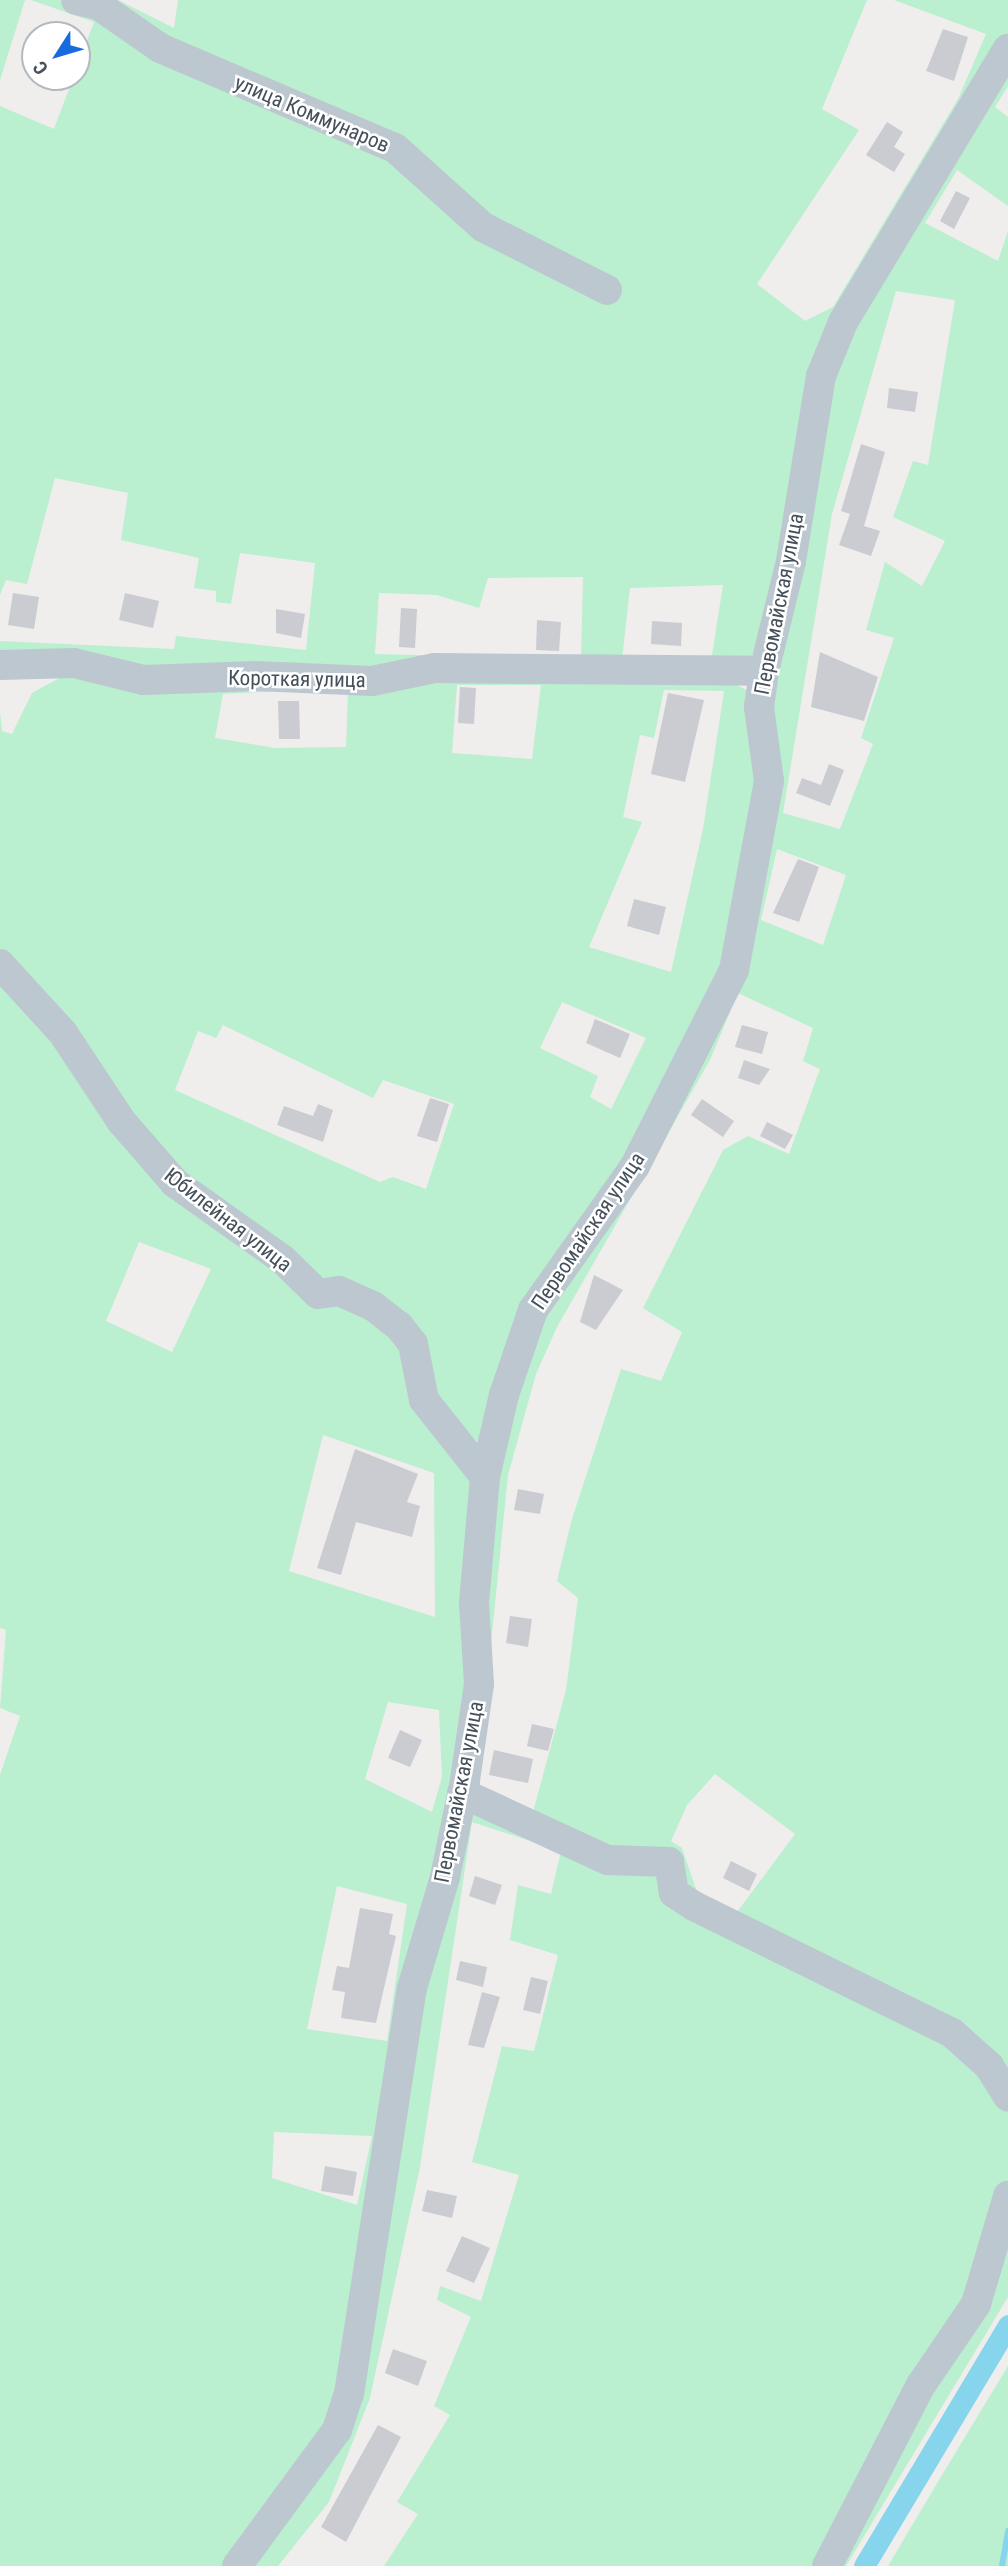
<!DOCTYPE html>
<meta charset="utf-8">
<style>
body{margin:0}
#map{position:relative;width:1008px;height:2566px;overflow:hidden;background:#f0eded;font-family:"Roboto Condensed",sans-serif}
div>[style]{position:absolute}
.green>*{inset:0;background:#baefcf}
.stream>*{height:6px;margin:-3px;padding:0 3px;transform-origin:3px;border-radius:3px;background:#86d5ec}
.canal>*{height:21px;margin:-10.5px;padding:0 10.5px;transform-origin:10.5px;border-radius:10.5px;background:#86d5ec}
.building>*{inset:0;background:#caccd2}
.minor>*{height:30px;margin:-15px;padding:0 15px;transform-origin:15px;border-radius:15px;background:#bdc7d0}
span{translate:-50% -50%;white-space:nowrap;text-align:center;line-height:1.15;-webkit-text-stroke:5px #fff;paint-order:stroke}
.street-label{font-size:21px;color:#45505a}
.north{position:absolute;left:21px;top:21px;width:70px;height:70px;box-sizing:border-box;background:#fff;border:2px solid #b5b9bd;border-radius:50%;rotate:233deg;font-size:19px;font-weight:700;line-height:28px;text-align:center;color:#45505a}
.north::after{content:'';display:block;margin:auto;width:24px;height:32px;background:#176adf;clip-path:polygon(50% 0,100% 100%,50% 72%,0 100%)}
</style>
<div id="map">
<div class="green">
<div style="clip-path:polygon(0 0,25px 0,0 80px)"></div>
<div style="clip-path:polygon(evenodd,31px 0,63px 0,439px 183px,87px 0,118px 0,174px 28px,178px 0,867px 0,822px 109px,859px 130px,757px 284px,805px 321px,833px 307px,958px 99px,986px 34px,894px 0,1008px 0,1008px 39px,841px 311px,765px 638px,751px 656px,730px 664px,158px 673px,22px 650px,0 652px,0 641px,174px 649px,176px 636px,306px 650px,315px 563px,240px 553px,231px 604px,216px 602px,216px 591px,194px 588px,199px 558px,121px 540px,128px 493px,55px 478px,27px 584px,6px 580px,0 595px,0 106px,54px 129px,94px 22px,31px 0,583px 577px,581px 659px,375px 654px,379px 593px,437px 595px,479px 608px,488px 578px,583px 577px,31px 0,723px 585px,711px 661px,622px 659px,630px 588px,723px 585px)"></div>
<div style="clip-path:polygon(evenodd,1008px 62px,1008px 86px,995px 107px,1008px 117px,1008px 206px,957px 170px,925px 223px,998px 261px,1008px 231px,1008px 2082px,677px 1881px,470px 1790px,492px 1477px,539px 1313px,738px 972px,763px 705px,828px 370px,1008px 62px,896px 291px,955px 300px,928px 465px,913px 461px,893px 517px,945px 541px,922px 586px,885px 562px,866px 630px,894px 638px,861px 738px,873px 744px,840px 829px,783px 813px,832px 514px,896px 291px,1008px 62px,777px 849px,846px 875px,823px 945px,761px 920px,777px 849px,1008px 62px,738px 993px,813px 1028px,803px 1061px,820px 1069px,789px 1154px,748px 1136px,723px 1150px,643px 1308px,682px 1332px,661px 1381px,621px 1369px,571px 1522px,557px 1581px,578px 1598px,566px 1690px,533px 1812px,477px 1784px,508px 1475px,536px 1374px,557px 1327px,710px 1060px,738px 993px,1008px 62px,715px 1774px,795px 1834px,737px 1912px,697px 1892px,682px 1848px,671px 1841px,687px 1805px,715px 1774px)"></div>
<div style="clip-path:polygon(evenodd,443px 674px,731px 682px,748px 691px,758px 772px,724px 957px,646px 1124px,495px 1399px,471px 1704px,343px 2395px,230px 2566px,0 2566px,0 1775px,20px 1716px,0 1708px,6px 1630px,0 1628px,0 712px,2px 731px,12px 734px,32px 693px,63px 676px,443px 674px,457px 685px,541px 685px,532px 759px,452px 753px,457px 685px,443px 674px,321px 689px,348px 692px,346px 747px,275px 748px,215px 738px,223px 694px,321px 689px,443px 674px,664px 690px,724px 691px,703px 829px,671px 972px,589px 947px,642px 822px,623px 817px,640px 735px,654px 738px,664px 690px,443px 674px,562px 1002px,646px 1038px,611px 1109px,590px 1097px,598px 1076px,540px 1048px,562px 1002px,443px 674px,223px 1025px,373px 1098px,383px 1080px,454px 1104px,426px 1189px,393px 1177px,380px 1182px,175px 1090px,198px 1031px,216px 1038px,223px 1025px,443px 674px,139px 1242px,211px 1269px,172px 1352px,106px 1321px,139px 1242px,443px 674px,323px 1435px,434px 1473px,435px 1617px,289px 1571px,323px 1435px,443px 674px,388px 1702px,439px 1710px,442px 1777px,432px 1812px,365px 1779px,388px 1702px,443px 674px,337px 1886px,407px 1904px,387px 2041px,307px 2029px,337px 1886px,443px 674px,274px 2132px,372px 2136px,357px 2205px,272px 2178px,274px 2132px)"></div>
<div style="clip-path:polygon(468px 1800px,662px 1866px,671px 1889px,949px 2036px,1008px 2108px,1008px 2178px,994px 2239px,823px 2566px,384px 2566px,418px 2514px,397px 2502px,450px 2415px,434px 2406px,471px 2317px,437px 2300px,440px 2286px,481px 2301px,519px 2175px,472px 2162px,502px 2046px,534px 2051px,558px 1955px,510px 1940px,518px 1885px,551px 1894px,561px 1851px,472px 1822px,420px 2167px,370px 2398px,329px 2502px,278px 2566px,243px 2566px,340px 2431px,417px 1988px)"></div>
<div style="clip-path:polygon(1008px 2216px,1008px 2297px,846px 2566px,832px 2566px)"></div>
<div style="clip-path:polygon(1008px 2366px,1008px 2566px,888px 2566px,942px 2475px)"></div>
</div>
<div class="stream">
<div style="left:1002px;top:2566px;width:36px;rotate:-80deg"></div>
</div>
<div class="canal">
<div style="left:864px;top:2566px;width:281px;rotate:-59.1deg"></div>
</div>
<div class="building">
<div style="clip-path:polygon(943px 29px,968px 37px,954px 81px,926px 71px)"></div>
<div style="clip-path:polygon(887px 122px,903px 132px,894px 147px,905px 154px,894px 172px,866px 155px)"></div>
<div style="clip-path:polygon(956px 191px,970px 198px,954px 229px,940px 221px)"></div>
<div style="clip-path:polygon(889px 388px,918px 392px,915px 412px,887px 408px)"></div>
<div style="clip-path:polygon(861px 444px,885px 452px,864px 526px,880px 531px,871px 556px,839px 545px,850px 514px,841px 511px)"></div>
<div style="clip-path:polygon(13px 593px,39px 597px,34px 629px,8px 625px)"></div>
<div style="clip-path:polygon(125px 593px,159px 601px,153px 628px,119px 620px)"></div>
<div style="clip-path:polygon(401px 608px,417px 609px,415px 648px,399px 647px)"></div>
<div style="clip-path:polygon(276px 609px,305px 614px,301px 638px,276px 633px)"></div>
<div style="clip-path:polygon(537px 620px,561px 622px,559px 651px,536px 650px)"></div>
<div style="clip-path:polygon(652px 621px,682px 623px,681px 646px,651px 644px)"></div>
<div style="clip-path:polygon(820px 652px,878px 677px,864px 721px,811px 707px)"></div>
<div style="clip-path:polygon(460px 687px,476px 688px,474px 724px,458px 723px)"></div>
<div style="clip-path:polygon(668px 693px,704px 700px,685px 782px,651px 774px)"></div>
<div style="clip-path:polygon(278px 701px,299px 701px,300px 739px,279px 739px)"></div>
<div style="clip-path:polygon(829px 764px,844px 770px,830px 806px,796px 793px,802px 778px,821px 785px)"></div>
<div style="clip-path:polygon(798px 859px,819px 867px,799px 922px,773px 913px)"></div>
<div style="clip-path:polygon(634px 899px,666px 907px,659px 935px,627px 926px)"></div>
<div style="clip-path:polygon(595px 1019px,630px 1034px,620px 1058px,586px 1043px)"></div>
<div style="clip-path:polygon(742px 1025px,768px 1032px,762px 1054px,735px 1047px)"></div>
<div style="clip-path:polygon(744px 1060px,770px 1069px,759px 1085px,738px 1078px)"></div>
<div style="clip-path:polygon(430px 1098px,449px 1104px,437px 1142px,417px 1136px)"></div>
<div style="clip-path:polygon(702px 1099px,734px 1121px,723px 1137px,691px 1115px)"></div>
<div style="clip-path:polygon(318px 1104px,333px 1110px,323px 1142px,277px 1125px,284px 1106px,313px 1116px)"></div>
<div style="clip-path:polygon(767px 1122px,793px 1135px,785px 1149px,760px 1136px)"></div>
<div style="clip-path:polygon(594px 1275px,623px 1290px,596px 1330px,580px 1322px)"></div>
<div style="clip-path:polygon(355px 1449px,418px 1474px,407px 1502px,420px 1506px,412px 1537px,356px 1522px,341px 1575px,317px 1568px)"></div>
<div style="clip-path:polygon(518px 1489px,544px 1494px,540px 1514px,514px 1510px)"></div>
<div style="clip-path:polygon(510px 1616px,532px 1619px,528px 1647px,506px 1643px)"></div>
<div style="clip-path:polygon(532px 1724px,554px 1729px,548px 1751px,527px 1746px)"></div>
<div style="clip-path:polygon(400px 1730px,422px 1740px,410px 1767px,388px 1758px)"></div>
<div style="clip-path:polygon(494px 1750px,533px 1759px,528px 1783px,489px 1775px)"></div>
<div style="clip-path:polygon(731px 1861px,757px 1874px,749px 1891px,723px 1878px)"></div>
<div style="clip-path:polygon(475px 1876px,502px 1885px,495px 1905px,469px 1896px)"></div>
<div style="clip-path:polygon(360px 1908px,393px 1914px,389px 1934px,396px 1936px,376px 2023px,341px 2018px,345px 1992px,332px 1990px,337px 1966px,349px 1968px)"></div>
<div style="clip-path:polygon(460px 1961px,487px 1967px,483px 1987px,456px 1980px)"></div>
<div style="clip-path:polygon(531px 1977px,548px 1981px,540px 2014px,523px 2010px)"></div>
<div style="clip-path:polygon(482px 1992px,500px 1997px,484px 2048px,468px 2045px)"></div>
<div style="clip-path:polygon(325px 2166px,357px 2172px,353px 2196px,321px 2191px)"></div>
<div style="clip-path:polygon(427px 2190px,457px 2196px,452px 2218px,422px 2211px)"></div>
<div style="clip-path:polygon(462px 2236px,490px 2248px,474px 2283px,446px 2271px)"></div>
<div style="clip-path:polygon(393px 2349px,427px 2361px,418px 2386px,385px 2373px)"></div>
<div style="clip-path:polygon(378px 2425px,401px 2437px,346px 2542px,321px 2527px)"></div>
</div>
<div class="minor">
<div style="left:76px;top:0;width:23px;rotate:13deg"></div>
<div style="left:98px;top:5px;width:75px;rotate:34.7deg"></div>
<div style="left:160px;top:48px;width:255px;rotate:23.1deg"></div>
<div style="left:395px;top:148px;width:118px;rotate:41.9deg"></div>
<div style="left:483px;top:227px;width:139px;rotate:26.9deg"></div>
<div style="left:0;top:665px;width:74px;rotate:-1.5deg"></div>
<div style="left:74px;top:663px;width:72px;rotate:13.7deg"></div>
<div style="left:144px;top:680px;width:112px;rotate:-2deg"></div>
<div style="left:256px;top:676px;width:116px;rotate:2.5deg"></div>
<div style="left:372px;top:681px;width:64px;rotate:-11.7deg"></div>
<div style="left:435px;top:668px;width:329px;rotate:0.5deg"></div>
<div style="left:0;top:964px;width:93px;rotate:47.6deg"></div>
<div style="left:63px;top:1033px;width:107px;rotate:56.5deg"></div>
<div style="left:122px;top:1122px;width:81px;rotate:49deg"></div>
<div style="left:175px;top:1183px;width:131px;rotate:35.4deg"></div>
<div style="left:282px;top:1259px;width:50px;rotate:44.2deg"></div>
<div style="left:318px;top:1294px;width:21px;rotate:-8deg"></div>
<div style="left:339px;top:1291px;width:37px;rotate:24deg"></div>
<div style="left:373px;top:1306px;width:33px;rotate:38deg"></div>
<div style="left:399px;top:1326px;width:23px;rotate:52deg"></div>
<div style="left:413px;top:1344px;width:57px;rotate:78.9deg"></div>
<div style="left:424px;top:1400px;width:98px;rotate:51.6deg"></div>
<div style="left:462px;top:1793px;width:161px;rotate:24.7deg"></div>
<div style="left:608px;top:1860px;width:61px;rotate:1.9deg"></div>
<div style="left:669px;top:1862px;width:31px;rotate:81deg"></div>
<div style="left:674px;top:1893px;width:24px;rotate:33deg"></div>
<div style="left:694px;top:1906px;width:288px;rotate:26.2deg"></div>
<div style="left:952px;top:2033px;width:50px;rotate:41.7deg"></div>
<div style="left:989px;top:2066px;width:36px;rotate:58deg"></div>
<div style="left:237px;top:2566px;width:169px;rotate:-53.7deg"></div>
<div style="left:337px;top:2430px;width:38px;rotate:-72deg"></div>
<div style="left:349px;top:2394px;width:411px;rotate:-81.2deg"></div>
<div style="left:412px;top:1988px;width:116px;rotate:-73.4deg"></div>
<div style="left:445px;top:1877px;width:99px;rotate:-78.3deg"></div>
<div style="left:465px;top:1780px;width:97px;rotate:-81.7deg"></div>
<div style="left:479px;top:1684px;width:81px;rotate:-93.5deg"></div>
<div style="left:474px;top:1603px;width:126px;rotate:-85deg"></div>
<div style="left:485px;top:1477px;width:84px;rotate:-77deg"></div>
<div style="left:504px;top:1395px;width:90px;rotate:-71.2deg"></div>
<div style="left:533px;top:1310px;width:176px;rotate:-54.7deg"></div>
<div style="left:635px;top:1166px;width:220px;rotate:-63.2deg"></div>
<div style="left:734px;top:970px;width:192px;rotate:-79.5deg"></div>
<div style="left:769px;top:781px;width:75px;rotate:-97.7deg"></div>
<div style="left:759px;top:707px;width:36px;rotate:-82deg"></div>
<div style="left:764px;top:671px;width:113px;rotate:-76.2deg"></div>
<div style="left:791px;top:561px;width:187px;rotate:-80.8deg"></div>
<div style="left:821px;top:376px;width:58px;rotate:-67.8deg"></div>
<div style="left:843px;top:322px;width:319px;rotate:-58.9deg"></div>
<div style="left:827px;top:2566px;width:204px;rotate:-62.6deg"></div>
<div style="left:921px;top:2385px;width:98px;rotate:-55.8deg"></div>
<div style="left:976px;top:2304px;width:113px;rotate:-73.5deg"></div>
</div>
<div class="street-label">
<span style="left:312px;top:114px;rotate:23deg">улица Коммунаров</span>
<span style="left:779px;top:604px;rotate:-79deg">Первомайская улица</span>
<span style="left:297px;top:679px;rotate:1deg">Короткая улица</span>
<span style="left:228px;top:1220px;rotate:38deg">Юбилейная улица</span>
<span style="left:588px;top:1231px;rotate:-56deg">Первомайская улица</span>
<span style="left:459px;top:1792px;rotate:-79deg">Первомайская улица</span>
</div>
<div class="north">С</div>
</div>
